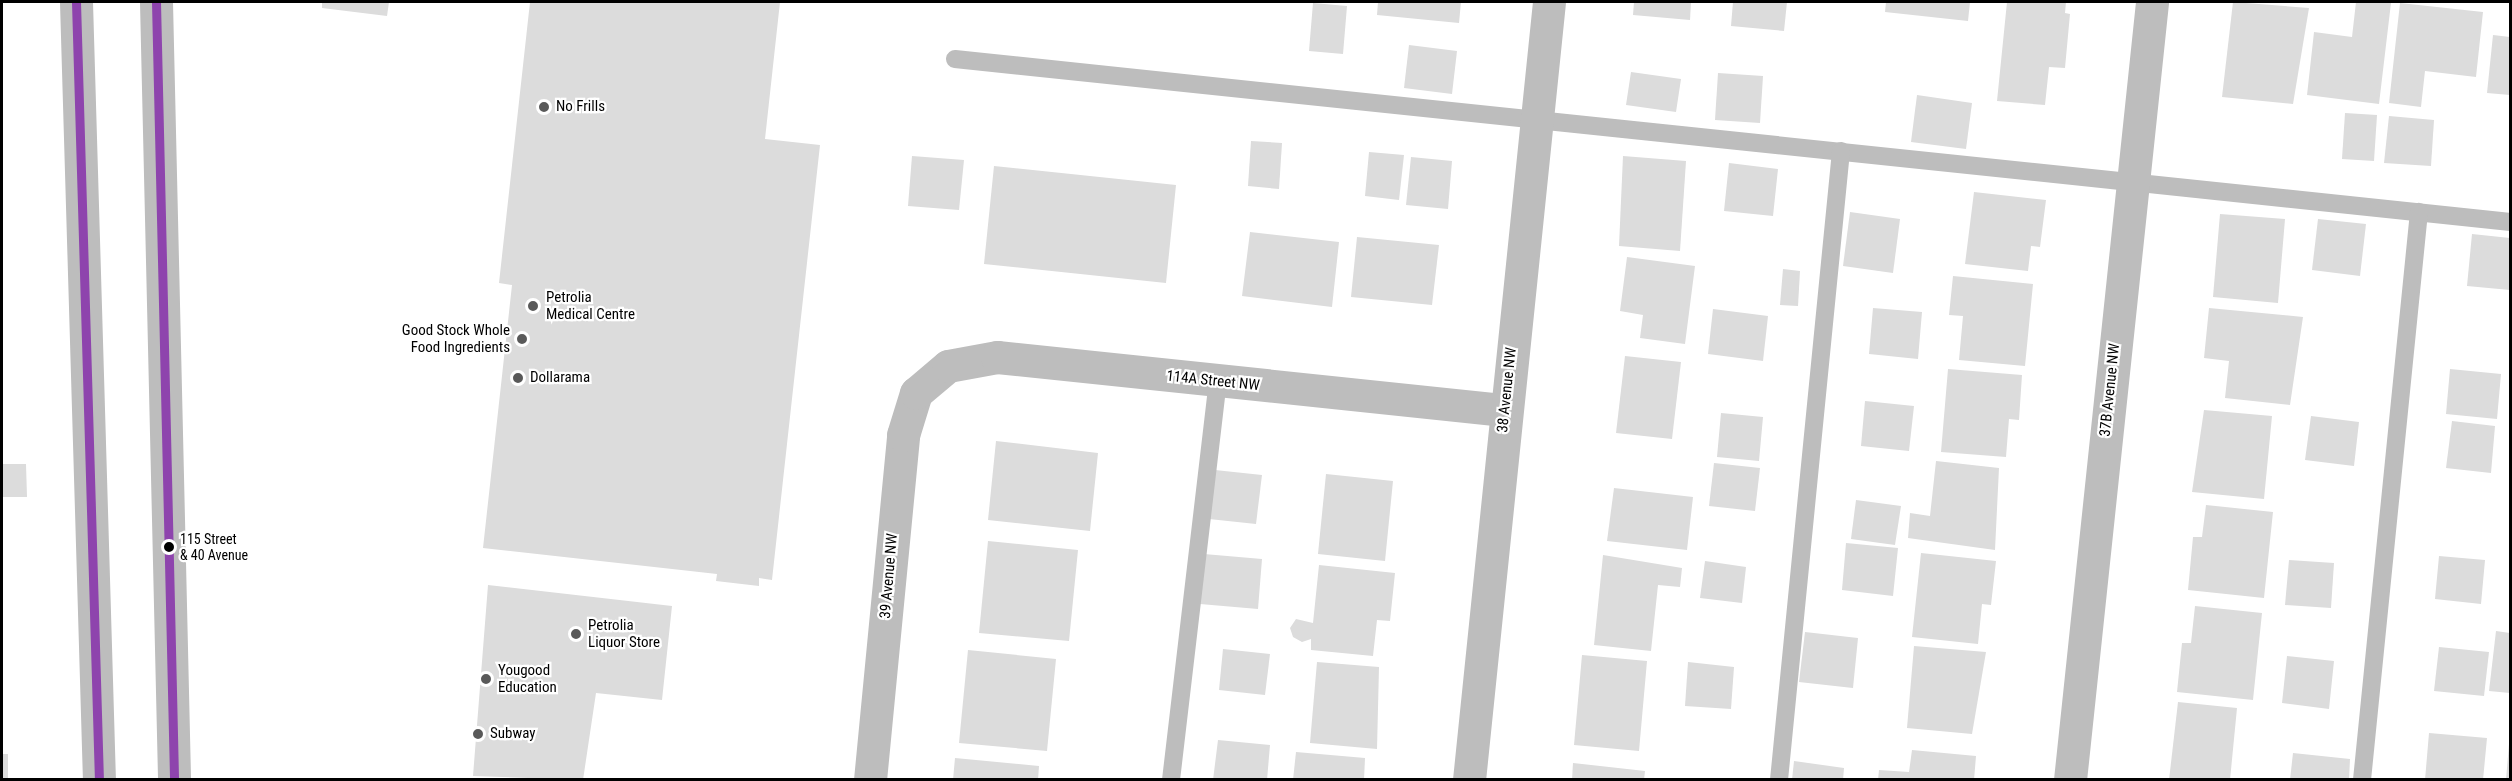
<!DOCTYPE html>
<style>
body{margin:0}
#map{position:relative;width:2512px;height:781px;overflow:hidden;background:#fff;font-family:"Roboto Condensed",sans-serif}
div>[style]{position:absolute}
.building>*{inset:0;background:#dcdcdc}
.service>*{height:18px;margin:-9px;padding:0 9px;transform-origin:9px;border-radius:9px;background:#bdbdbd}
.minor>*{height:33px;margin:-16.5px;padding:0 16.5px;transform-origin:16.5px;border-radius:16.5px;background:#bdbdbd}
.tertiary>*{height:33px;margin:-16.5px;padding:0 16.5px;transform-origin:16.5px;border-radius:16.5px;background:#bdbdbd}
.bus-1>*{height:9px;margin:-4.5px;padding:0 4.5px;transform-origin:4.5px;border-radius:4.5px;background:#8e44ad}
.dots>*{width:16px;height:16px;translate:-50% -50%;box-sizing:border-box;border:3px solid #fff;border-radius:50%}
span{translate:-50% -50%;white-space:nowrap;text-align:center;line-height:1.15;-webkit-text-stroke:4.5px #fff;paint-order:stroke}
.bus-label{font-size:14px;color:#000}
.left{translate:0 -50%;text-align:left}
.poi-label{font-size:15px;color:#000}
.right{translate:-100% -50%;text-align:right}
.street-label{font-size:15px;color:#000}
.frame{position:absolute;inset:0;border:3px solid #000;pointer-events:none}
</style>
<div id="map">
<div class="building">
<div style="clip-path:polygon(322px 2px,389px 2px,387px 16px,322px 8px)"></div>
<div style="clip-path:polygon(530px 2px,780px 2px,765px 139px,820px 145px,772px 580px,759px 578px,759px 586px,716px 581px,717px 574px,483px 548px,512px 285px,499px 283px)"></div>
<div style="clip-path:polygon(1378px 2px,1461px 2px,1459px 23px,1377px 15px)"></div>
<div style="clip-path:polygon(1634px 2px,1691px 2px,1690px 20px,1633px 15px)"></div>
<div style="clip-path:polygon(1733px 2px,1787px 2px,1784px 31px,1731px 26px)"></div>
<div style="clip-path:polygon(1886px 2px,1970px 2px,1968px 21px,1885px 12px)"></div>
<div style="clip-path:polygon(2007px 2px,2066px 2px,2065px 13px,2070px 14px,2065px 68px,2049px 67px,2045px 105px,1997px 101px)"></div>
<div style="clip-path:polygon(2233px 2px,2309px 8px,2293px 104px,2222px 97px)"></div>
<div style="clip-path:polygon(2356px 2px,2391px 3px,2379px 104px,2307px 95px,2314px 32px,2352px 37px)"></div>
<div style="clip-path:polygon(1313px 3px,1347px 6px,1343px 54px,1309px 51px)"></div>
<div style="clip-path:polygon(2400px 3px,2483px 12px,2476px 77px,2425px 71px,2421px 107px,2389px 103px)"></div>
<div style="clip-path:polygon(2493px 35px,2510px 37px,2510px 95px,2487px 93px)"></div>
<div style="clip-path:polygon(1409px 45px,1457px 51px,1452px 94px,1404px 88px)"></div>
<div style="clip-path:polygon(1631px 72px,1681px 79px,1676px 112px,1626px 105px)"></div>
<div style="clip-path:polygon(1718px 73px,1763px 76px,1760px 123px,1715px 120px)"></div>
<div style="clip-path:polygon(1917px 95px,1972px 103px,1966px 149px,1911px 142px)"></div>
<div style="clip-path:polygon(2345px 113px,2377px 115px,2374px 161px,2342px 159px)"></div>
<div style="clip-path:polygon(2389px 116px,2434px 120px,2431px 166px,2384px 163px)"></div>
<div style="clip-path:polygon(1251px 141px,1282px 143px,1279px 189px,1248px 186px)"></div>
<div style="clip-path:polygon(1369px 152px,1404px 155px,1399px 200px,1365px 196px)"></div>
<div style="clip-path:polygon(912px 156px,964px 160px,959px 210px,908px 206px)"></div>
<div style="clip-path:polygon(1623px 156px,1686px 161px,1680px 251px,1619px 246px)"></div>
<div style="clip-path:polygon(1411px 157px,1452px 161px,1448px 209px,1406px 205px)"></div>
<div style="clip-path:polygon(1729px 163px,1778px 169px,1773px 216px,1724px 211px)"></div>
<div style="clip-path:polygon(994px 166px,1176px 185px,1166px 283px,984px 264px)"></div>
<div style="clip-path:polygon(1974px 192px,2046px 200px,2040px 247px,2031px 246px,2028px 271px,1965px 264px)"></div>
<div style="clip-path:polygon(1850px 212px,1900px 219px,1893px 273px,1843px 266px)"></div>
<div style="clip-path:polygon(2220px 214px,2285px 219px,2278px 303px,2213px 297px)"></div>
<div style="clip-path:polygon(2318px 219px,2366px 224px,2360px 276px,2312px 270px)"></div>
<div style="clip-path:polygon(1250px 232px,1339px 242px,1332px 307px,1242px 296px)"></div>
<div style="clip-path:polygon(2472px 234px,2510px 238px,2510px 290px,2467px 286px)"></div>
<div style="clip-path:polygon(1357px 237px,1439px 245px,1432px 305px,1351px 297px)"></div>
<div style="clip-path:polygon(1627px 257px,1695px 266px,1685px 344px,1640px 338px,1643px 315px,1620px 311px)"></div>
<div style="clip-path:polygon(1783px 269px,1800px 271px,1798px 306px,1780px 305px)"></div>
<div style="clip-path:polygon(1953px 276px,2033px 284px,2025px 366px,1959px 360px,1963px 316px,1949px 315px)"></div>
<div style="clip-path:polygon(1873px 308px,1922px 312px,1918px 359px,1869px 354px)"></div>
<div style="clip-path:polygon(2209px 308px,2303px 317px,2290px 405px,2225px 398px,2229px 361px,2204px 358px)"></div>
<div style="clip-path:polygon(1713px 309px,1768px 316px,1763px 361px,1708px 354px)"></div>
<div style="clip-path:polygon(1625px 356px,1681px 362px,1672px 439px,1616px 433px)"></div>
<div style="clip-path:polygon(1948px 369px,2022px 375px,2019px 420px,2009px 419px,2006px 457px,1941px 452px)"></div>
<div style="clip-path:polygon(2450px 369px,2501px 374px,2497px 419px,2446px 414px)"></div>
<div style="clip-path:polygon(1865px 401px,1914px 406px,1909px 451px,1861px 446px)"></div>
<div style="clip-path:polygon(2204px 410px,2272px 416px,2264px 499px,2192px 492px)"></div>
<div style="clip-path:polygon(1721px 413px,1763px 417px,1759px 461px,1717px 457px)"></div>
<div style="clip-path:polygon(2311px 416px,2359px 422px,2354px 466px,2305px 460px)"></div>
<div style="clip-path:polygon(2452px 421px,2495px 426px,2491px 473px,2446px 468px)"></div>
<div style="clip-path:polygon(996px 441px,1098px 453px,1090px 531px,988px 520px)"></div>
<div style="clip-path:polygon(1936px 461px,1999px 468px,1995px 550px,1908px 538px,1910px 513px,1930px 516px)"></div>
<div style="clip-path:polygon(1714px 463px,1760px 468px,1755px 511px,1709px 506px)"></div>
<div style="clip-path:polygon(2px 464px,26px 464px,27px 497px,2px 497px)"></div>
<div style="clip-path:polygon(1215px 470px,1262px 475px,1256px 524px,1209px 519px)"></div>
<div style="clip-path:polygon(1326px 474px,1393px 481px,1385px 561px,1318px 554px)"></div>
<div style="clip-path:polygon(1614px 488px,1693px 497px,1687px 550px,1607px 541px)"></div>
<div style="clip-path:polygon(1856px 500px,1901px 506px,1895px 545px,1851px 539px)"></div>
<div style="clip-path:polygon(2206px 505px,2273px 512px,2264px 598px,2188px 590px,2193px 537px,2202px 537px)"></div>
<div style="clip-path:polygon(988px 541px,1078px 550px,1069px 641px,979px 633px)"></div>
<div style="clip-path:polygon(1846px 543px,1898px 548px,1893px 596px,1842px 590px)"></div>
<div style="clip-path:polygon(1921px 553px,1996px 561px,1991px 605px,1982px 604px,1978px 644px,1912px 637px)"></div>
<div style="clip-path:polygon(1204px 554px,1262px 559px,1258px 609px,1200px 604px)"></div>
<div style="clip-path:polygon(1603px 555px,1682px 568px,1680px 587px,1658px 585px,1651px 651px,1594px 645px)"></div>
<div style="clip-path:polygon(2439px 556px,2485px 560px,2481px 604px,2435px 599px)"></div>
<div style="clip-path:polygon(2289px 560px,2334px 563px,2331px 608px,2285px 605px)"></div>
<div style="clip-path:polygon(1705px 561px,1746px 567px,1742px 603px,1700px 598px)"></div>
<div style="clip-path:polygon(1319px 565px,1395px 573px,1390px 621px,1377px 620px,1373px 656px,1311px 650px,1311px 639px,1302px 642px,1293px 637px,1290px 628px,1296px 619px,1313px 623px)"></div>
<div style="clip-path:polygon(488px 585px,672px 606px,662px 700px,596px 693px,583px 780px,473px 776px)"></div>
<div style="clip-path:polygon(2195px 606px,2262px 613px,2253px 700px,2177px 692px,2182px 643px,2191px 643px)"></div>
<div style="clip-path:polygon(2496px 631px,2510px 633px,2510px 693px,2489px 691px)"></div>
<div style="clip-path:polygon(1805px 632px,1858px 638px,1853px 688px,1799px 682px)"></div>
<div style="clip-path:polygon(1914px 646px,1986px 652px,1972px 734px,1907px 728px)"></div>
<div style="clip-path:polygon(2439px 647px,2489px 652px,2484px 696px,2434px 691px)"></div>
<div style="clip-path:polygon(1223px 649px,1270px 654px,1265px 695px,1219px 690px)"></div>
<div style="clip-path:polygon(968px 650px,1056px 659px,1047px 751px,959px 743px)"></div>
<div style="clip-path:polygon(1582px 655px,1647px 661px,1639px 751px,1574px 745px)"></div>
<div style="clip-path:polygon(2287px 656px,2334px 661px,2329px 709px,2282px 703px)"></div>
<div style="clip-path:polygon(1317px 662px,1379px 667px,1377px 749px,1310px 743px)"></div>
<div style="clip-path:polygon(1688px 662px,1734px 667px,1731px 709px,1685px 706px)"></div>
<div style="clip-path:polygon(2178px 702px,2237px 708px,2230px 780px,2169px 780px)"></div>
<div style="clip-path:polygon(2429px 733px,2487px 738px,2483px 780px,2425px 780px)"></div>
<div style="clip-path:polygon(1218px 740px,1270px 745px,1267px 780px,1213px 780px)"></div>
<div style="clip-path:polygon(2509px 744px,2510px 780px,2506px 780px)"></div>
<div style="clip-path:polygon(1912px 750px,1976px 756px,1974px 780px,1878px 780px,1879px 770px,1909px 772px)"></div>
<div style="clip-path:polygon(1296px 752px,1365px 758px,1364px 780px,1293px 780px)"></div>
<div style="clip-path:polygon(2293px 753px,2350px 759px,2349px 780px,2290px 780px)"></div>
<div style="clip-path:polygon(2px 754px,8px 754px,8px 780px,2px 780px)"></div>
<div style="clip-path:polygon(955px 758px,1039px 766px,1038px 780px,953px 780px)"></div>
<div style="clip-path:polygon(1794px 761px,1844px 768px,1843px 780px,1792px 780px)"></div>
<div style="clip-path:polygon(1573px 763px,1645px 771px,1644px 780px,1572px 780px)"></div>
</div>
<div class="service">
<div style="left:955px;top:59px;width:1564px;rotate:5.98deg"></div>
<div style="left:1171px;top:780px;width:402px;rotate:-83.3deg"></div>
<div style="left:1779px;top:780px;width:632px;rotate:-84.37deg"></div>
<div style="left:2362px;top:780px;width:571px;rotate:-84.27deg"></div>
</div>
<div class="minor">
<div style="left:870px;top:780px;width:347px;rotate:-84.5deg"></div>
<div style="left:903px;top:435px;width:44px;rotate:-72.8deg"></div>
<div style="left:916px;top:393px;width:42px;rotate:-40.2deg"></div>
<div style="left:948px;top:366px;width:50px;rotate:-10.4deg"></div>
<div style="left:997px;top:357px;width:510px;rotate:5.97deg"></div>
<div style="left:1469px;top:780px;width:782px;rotate:-84.13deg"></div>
<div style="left:2070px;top:780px;width:782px;rotate:-83.98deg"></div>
</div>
<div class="tertiary">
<div style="left:76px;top:2px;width:778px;rotate:88.31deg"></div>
<div style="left:156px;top:2px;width:778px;rotate:88.67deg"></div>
</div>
<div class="bus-1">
<div style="left:76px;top:2px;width:778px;rotate:88.31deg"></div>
<div style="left:156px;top:2px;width:778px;rotate:88.67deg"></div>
</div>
<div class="dots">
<div style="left:544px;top:107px;background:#595959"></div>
<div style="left:533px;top:306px;background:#595959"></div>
<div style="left:522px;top:339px;background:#595959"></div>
<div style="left:518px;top:378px;background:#595959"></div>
<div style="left:169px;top:547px;background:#000"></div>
<div style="left:576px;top:634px;background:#595959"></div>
<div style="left:486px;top:679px;background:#595959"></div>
<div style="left:478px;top:734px;background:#595959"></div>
</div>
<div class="bus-label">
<span class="left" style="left:180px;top:547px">115 Street<br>&amp; 40 Avenue</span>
</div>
<div class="poi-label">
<span class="left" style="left:556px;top:107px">No Frills</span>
<span class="left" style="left:546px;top:306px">Petrolia<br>Medical Centre</span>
<span class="right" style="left:510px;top:339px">Good Stock Whole<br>Food Ingredients</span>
<span class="left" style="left:530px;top:378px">Dollarama</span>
<span class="left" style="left:588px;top:634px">Petrolia<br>Liquor Store</span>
<span class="left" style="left:498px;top:679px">Yougood<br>Education</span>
<span class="left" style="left:490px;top:734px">Subway</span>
</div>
<div class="street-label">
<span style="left:1213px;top:381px;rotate:6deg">114A Street NW</span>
<span style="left:1507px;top:390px;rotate:-84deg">38 Avenue NW</span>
<span style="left:2110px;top:390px;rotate:-84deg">37B Avenue NW</span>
<span style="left:889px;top:576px;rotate:-85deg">39 Avenue NW</span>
</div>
<div class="frame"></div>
</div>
